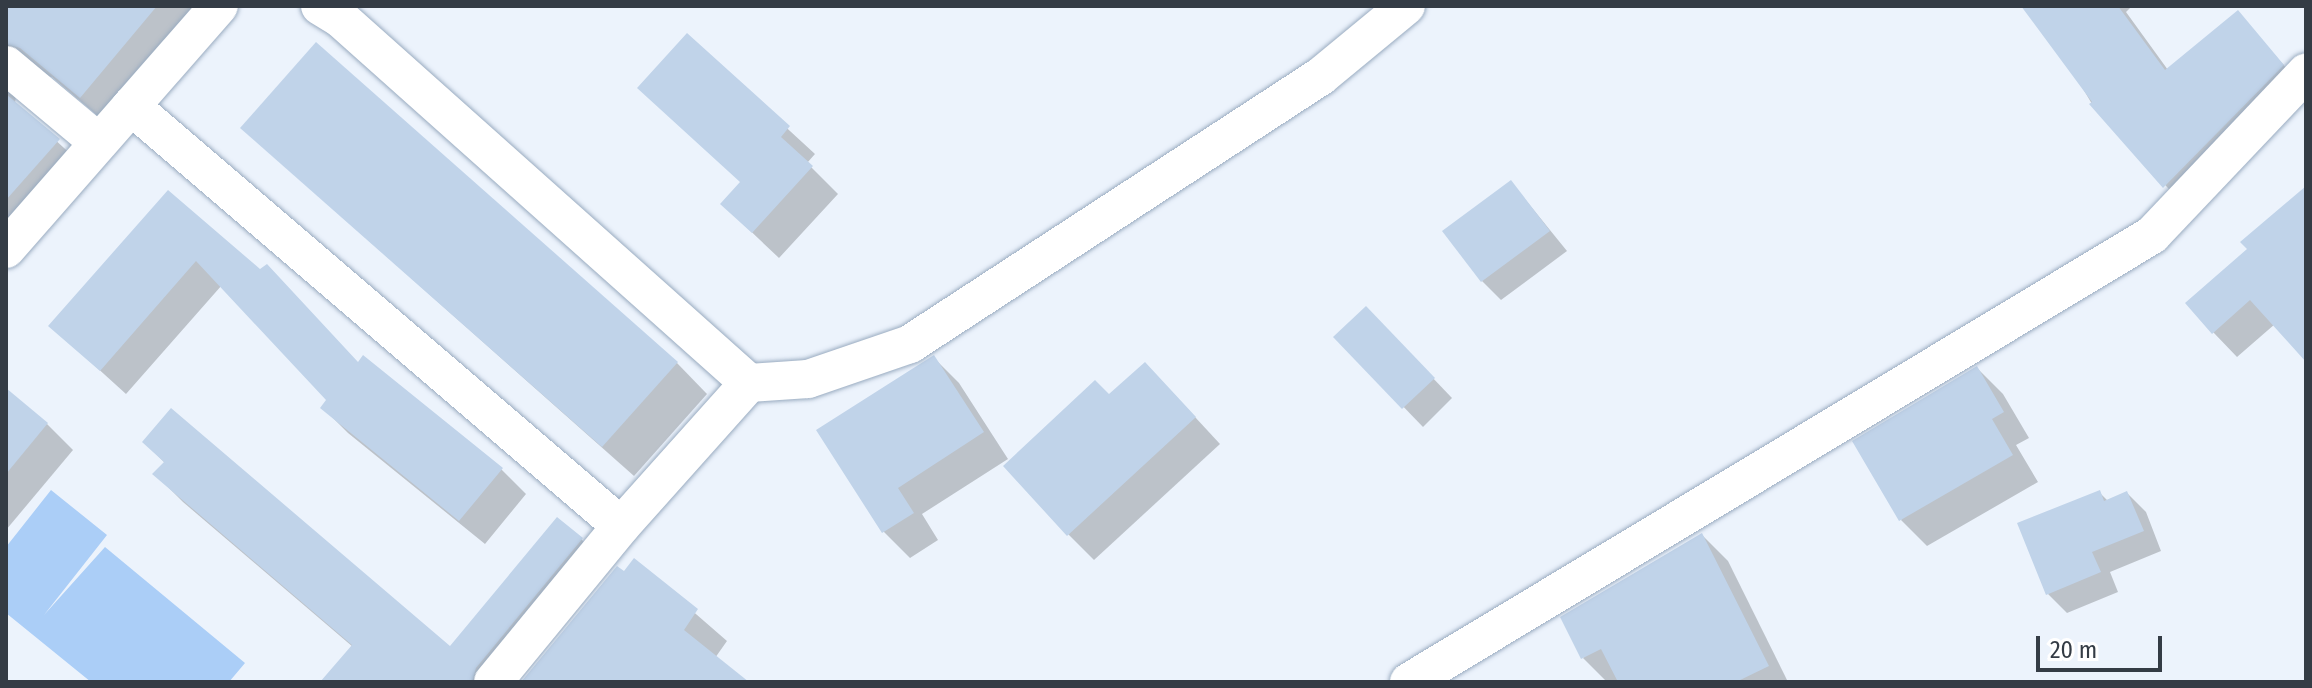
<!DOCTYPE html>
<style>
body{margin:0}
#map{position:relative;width:2312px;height:688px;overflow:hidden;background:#ecf3fc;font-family:"Fira Sans Condensed",sans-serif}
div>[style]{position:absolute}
.green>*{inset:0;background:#abcef7}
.shadow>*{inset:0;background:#0003}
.building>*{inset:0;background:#c0d3e9}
.roads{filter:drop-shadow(0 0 2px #99abc0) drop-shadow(0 0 2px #99abc0)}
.minor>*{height:38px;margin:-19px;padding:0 19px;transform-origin:19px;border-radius:19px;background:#fff}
span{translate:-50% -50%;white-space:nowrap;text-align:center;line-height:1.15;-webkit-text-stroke:6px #fff;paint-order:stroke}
.frame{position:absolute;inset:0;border:8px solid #343c45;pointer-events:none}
.scale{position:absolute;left:2036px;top:636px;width:126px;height:36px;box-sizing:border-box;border:4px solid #343c45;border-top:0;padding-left:10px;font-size:24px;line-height:28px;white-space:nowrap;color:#343c45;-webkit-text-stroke:6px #fff;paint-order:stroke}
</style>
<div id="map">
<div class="green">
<div style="clip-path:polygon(51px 490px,107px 535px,44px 615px,105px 547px,245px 663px,229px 682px,91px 682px,6px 613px,6px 547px)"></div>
</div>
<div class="shadow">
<div style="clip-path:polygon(6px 6px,212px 6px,111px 127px,52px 77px,30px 73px,18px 82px,15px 103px,88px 170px,6px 262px)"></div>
<div style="clip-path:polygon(2034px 6px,2132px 6px,2126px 12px,2168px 70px,2237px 12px,2303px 87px,2186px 208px,2092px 104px)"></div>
<div style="clip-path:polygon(687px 36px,815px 154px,807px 163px,838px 194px,779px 258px,722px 204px,742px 183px)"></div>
<div style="clip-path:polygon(242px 128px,677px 363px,707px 394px,634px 476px)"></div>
<div style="clip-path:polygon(1511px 182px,1567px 251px,1501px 300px,1482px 281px)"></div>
<div style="clip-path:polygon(2306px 189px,2306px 359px,2275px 324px,2237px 357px,2213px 332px,2250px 249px)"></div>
<div style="clip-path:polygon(168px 192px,359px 364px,501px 469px,526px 494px,485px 544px,348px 433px,323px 408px,329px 400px,222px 285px,126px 394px,51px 326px)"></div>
<div style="clip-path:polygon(1385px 328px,1452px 398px,1423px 427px,1336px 337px)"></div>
<div style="clip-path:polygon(933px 357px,959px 383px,1008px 459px,922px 514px,938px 540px,910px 558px,884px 532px,819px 431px)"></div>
<div style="clip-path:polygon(1977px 368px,2003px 394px,2029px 438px,2016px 445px,2038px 482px,1927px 546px,1901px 520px)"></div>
<div style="clip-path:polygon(1170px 390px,1220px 444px,1094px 560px,1068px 534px)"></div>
<div style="clip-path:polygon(6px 408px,47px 424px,73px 450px,6px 530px)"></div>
<div style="clip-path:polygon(144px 442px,450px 649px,581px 539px,609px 567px,511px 682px,322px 682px,353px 647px,183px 502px,155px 474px,165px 463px)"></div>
<div style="clip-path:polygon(2099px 492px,2108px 501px,2127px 493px,2146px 512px,2161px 551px,2110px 572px,2118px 592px,2067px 613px,2048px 594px)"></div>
<div style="clip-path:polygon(1702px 535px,1728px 561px,1788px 682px,1607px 682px,1583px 658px)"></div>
<div style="clip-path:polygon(635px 561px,727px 641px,715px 658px,745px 682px,524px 682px)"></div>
</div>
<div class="building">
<div style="clip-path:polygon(6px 6px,157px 6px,80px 98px,20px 48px,6px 44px)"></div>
<div style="clip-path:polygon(2021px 6px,2118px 6px,2165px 70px,2238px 10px,2284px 65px,2163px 188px,2089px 104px,2092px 102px)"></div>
<div style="clip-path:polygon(687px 33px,790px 126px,781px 137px,813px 166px,752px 233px,720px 204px,740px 182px,637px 88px)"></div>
<div style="clip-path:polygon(316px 42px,678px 362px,602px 447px,240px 128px)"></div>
<div style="clip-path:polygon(6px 94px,60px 139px,6px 200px)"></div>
<div style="clip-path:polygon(1511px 180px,1550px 231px,1481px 282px,1442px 231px)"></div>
<div style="clip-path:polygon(2306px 186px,2306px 362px,2250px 300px,2212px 334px,2185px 303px,2247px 249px,2240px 242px)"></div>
<div style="clip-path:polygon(168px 190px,260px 269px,267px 264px,358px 362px,363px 355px,503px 468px,459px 521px,320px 408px,326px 400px,196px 261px,100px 371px,48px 326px)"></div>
<div style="clip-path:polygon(1366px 306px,1435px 378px,1402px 409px,1333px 337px)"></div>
<div style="clip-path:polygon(934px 355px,984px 432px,898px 488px,914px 513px,882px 533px,816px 430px)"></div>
<div style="clip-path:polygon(1145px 362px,1196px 417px,1067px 536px,1003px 466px,1095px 380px,1109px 394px)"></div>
<div style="clip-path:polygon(1977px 366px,2004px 412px,1992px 419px,2013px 455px,1899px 521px,1852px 441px)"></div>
<div style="clip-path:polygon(6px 388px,48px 423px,6px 474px)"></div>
<div style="clip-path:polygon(171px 408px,450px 646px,557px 517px,583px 538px,476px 668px,472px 682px,320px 682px,352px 645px,152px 474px,164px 462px,142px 442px)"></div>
<div style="clip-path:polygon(2100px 490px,2104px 501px,2127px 491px,2144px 531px,2092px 552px,2101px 572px,2046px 595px,2017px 523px)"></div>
<div style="clip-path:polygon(1702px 533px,1769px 666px,1736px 682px,1618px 682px,1601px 649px,1581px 659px,1560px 617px)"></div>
<div style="clip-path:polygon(634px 558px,698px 609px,684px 630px,749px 682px,521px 682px,617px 566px,624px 571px)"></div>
</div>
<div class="roads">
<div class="minor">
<div style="left:320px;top:6px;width:23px;rotate:31deg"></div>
<div style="left:340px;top:18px;width:548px;rotate:41.75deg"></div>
<div style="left:6px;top:65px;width:120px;rotate:39.9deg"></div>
<div style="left:131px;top:106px;width:645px;rotate:40.6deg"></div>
<div style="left:6px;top:249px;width:323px;rotate:-48.8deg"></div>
<div style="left:493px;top:682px;width:202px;rotate:-50.6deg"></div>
<div style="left:621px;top:526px;width:192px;rotate:-48.2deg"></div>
<div style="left:749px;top:383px;width:59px;rotate:-3.9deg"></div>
<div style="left:808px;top:379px;width:108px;rotate:-18.9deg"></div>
<div style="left:910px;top:344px;width:491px;rotate:-33.1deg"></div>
<div style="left:1321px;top:76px;width:110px;rotate:-39.5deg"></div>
<div style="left:1409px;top:682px;width:867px;rotate:-31.03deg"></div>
<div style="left:2152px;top:235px;width:224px;rotate:-46.5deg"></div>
</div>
</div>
<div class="frame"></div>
<div class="scale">20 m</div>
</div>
